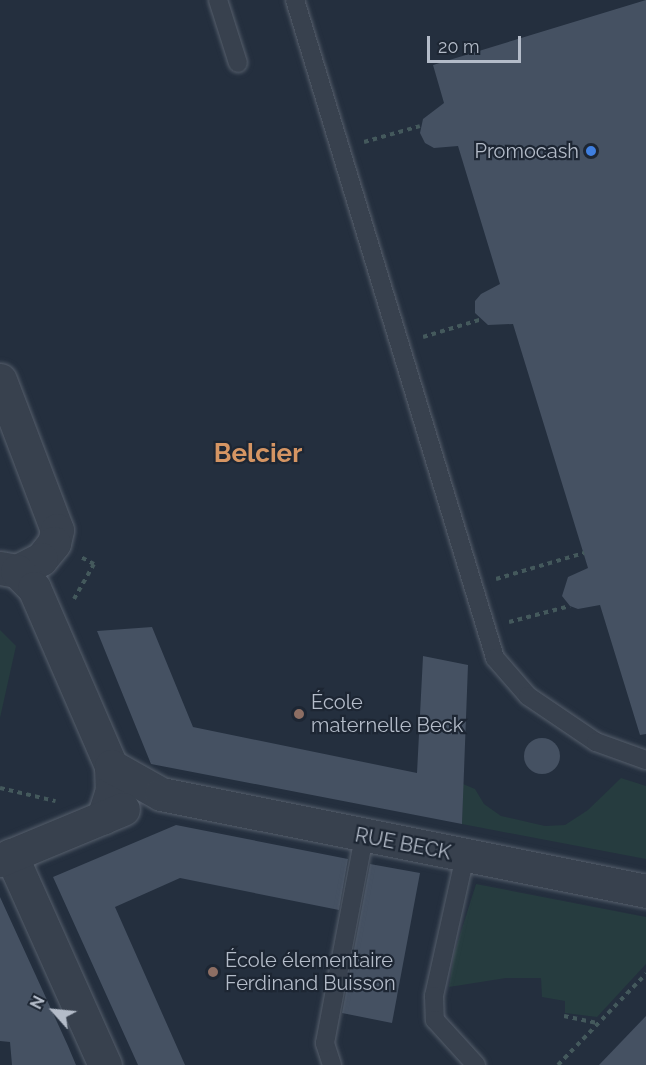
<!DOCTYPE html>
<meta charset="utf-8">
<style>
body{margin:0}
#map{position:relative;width:646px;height:1065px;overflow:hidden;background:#242f3e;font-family:Raleway,sans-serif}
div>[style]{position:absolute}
.green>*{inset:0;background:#263c3f}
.building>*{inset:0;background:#455162}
.round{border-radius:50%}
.path>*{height:4px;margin-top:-2px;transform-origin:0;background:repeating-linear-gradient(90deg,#44595c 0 4.5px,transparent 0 9px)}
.roads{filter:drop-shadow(0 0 2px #565f6c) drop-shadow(0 0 2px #565f6c)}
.service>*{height:18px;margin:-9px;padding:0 9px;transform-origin:9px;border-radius:9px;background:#38414e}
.minor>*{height:33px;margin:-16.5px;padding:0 16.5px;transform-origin:16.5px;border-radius:16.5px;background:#38414e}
.dots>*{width:16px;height:16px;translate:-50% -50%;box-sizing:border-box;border:3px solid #1d2633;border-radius:50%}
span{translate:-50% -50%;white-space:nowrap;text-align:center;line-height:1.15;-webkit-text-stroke:4.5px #1d2633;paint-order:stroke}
.poi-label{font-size:20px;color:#b4bcc9}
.right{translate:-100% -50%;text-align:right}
.left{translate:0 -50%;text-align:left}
.street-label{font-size:20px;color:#b4bcc9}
.district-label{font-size:26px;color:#d59563;font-weight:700}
.north{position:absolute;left:24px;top:981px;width:60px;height:60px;-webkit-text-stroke:4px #1d2633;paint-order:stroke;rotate:297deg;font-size:16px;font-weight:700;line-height:24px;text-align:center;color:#b4bcc9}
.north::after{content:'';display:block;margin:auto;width:21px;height:27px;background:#b4bcc9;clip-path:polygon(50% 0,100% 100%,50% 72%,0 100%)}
.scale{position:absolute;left:427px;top:36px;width:94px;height:27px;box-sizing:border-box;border:3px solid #b4bcc9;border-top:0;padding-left:8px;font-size:18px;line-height:21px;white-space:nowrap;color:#b4bcc9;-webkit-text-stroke:4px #1d2633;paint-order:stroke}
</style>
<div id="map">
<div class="green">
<div style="clip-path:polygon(0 630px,16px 646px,0 718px)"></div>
<div style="clip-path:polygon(621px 778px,646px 786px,646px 859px,462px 824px,463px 784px,475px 789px,484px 804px,501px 816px,545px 826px,565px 825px,588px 810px)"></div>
<div style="clip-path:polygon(476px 884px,646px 917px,646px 964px,597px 1017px,565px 1013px,565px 1001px,542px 997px,541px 978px,506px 978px,449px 987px,454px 954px)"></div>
</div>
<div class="building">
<div style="clip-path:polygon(646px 0,646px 734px,640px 735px,600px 605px,578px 609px,570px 606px,562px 596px,568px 577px,588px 568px,513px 324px,488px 325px,475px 313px,475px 301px,481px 294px,500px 284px,458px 146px,434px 148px,425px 143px,420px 133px,423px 119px,444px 103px,433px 65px)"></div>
<div style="clip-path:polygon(152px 627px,193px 727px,417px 773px,423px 656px,468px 665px,462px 824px,151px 764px,97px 631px)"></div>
<div class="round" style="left:524px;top:738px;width:36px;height:36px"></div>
<div style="clip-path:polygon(176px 825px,348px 859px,339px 910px,180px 878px,115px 907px,185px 1065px,138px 1065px,53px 877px)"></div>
<div style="clip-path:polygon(370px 864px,420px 873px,392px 1023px,342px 1013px)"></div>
<div style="clip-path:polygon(0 897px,68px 1046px,76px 1065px,12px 1065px,10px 1042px,0 1041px)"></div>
<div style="clip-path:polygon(646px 1016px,646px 1065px,599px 1065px)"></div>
</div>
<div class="path">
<div style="left:364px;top:142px;width:58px;rotate:-15.9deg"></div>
<div style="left:423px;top:337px;width:59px;rotate:-16.9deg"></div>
<div style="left:496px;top:579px;width:92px;rotate:-16.5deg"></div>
<div style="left:74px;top:599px;width:40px;rotate:-60.3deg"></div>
<div style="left:94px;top:564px;width:15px;rotate:-152deg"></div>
<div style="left:509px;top:622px;width:63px;rotate:-14.7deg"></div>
<div style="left:0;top:788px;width:57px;rotate:13.3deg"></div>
<div style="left:564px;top:1016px;width:35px;rotate:12deg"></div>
<div style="left:558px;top:1065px;width:127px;rotate:-46deg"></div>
</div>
<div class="roads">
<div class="service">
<div style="left:218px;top:0;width:66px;rotate:72.4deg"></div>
<div style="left:295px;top:0;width:688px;rotate:73.09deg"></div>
<div style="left:495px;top:658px;width:50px;rotate:49deg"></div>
<div style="left:528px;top:696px;width:82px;rotate:34.1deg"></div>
<div style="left:596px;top:742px;width:53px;rotate:19.8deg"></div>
<div style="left:465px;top:856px;width:143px;rotate:102.5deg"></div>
<div style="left:434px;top:996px;width:24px;rotate:88deg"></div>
<div style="left:435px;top:1020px;width:61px;rotate:47.7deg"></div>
<div style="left:332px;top:1065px;width:23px;rotate:-108deg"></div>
<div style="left:325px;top:1043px;width:210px;rotate:-79.3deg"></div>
</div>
<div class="minor">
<div style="left:0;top:380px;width:160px;rotate:69.2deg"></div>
<div style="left:57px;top:530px;width:13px;rotate:103deg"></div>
<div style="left:54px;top:543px;width:21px;rotate:129deg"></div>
<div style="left:41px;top:559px;width:27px;rotate:153deg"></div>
<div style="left:0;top:568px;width:17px;rotate:10deg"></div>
<div style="left:17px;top:571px;width:24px;rotate:45deg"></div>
<div style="left:34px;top:588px;width:194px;rotate:66.6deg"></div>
<div style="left:111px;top:766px;width:24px;rotate:88deg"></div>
<div style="left:112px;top:790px;width:29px;rotate:108deg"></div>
<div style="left:111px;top:766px;width:57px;rotate:29.2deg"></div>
<div style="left:161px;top:794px;width:495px;rotate:11.3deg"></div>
<div style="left:11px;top:855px;width:230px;rotate:65.9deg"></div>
<div style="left:0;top:860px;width:133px;rotate:-22.5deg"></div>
</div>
</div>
<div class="dots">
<div style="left:591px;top:151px;background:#3f7fe0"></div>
<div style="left:299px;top:714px;background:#8d6e63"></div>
<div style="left:213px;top:972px;background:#8d6e63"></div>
</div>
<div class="poi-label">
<span class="right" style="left:579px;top:151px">Promocash</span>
<span class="left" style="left:311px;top:714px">École<br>maternelle Beck</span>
<span class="left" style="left:225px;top:972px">École élementaire<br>Ferdinand Buisson</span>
</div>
<div class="street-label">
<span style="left:403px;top:844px;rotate:11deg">RUE BECK</span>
</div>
<div class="district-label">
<span style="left:258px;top:454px">Belcier</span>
</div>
<div class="north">N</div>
<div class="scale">20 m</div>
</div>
